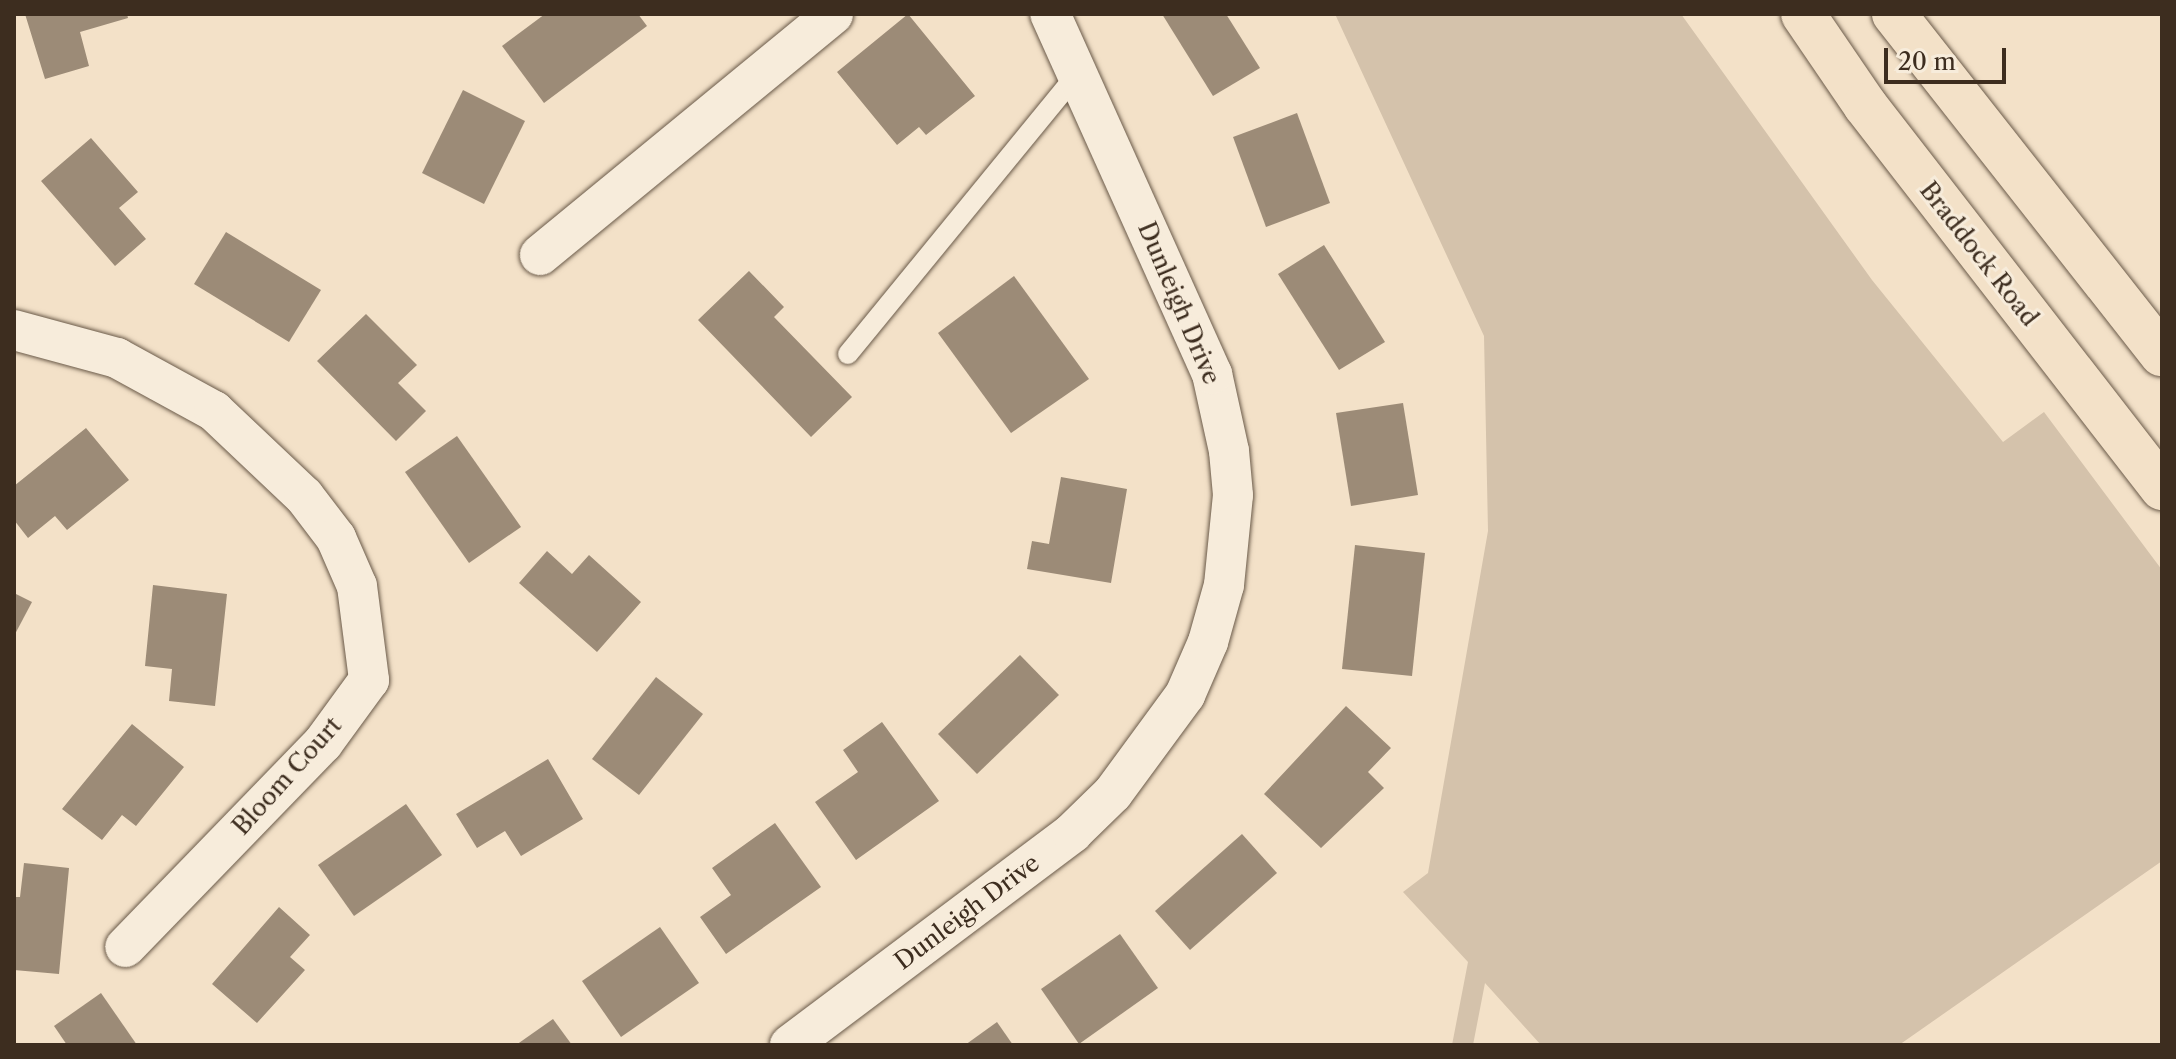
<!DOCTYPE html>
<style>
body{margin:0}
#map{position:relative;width:2176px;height:1059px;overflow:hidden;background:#f3e1c8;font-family:"Libre Caslon Text",serif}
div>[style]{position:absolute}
.green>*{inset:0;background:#d4c2ab}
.building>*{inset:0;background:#9c8b77}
.roads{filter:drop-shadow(0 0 2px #6a5a49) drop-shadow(0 0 2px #6a5a49)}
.lane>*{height:20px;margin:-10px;padding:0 10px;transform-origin:10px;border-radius:10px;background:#f7ecdb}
.street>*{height:40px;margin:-20px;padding:0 20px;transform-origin:20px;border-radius:20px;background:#f7ecdb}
.primary>*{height:44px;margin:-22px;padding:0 22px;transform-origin:22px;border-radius:22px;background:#f3e1c8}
span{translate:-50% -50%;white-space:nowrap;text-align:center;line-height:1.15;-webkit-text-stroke:6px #f7ecdb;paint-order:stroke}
.street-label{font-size:24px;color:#3d2d1f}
.frame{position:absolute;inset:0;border:16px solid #3d2d1f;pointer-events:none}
.scale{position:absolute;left:1884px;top:48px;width:122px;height:36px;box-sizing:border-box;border:4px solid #3d2d1f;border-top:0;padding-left:10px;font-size:24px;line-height:28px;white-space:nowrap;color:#3d2d1f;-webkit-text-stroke:6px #f7ecdb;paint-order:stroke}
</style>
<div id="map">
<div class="green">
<div style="clip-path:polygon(1335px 14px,1681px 14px,1872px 280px,2003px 442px,2044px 412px,2162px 570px,2162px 861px,1899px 1045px,1541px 1045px,1485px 983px,1473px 1045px,1452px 1045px,1468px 962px,1403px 892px,1428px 873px,1488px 531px,1484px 336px)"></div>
</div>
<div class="building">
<div style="clip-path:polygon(25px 14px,127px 14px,128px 18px,80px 32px,89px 66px,45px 79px)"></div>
<div style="clip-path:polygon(545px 14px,638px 14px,647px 26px,544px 103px,502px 46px)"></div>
<div style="clip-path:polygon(908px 14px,975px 96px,926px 135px,919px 127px,897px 145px,837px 72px)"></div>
<div style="clip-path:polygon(1162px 14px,1226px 14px,1260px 68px,1213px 96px)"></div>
<div style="clip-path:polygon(463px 90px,525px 121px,484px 204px,422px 173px)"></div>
<div style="clip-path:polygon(1297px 113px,1330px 203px,1266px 227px,1233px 137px)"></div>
<div style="clip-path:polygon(91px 138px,138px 192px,119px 208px,146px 239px,115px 266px,41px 181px)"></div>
<div style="clip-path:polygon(226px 232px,321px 290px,289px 342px,194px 284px)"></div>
<div style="clip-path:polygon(1324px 245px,1385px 342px,1339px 370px,1278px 274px)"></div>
<div style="clip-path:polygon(749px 271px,784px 307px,774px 317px,852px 397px,811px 437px,698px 320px)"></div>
<div style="clip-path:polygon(1014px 276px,1089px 379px,1011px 433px,938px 333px)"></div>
<div style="clip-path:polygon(366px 314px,417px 365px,398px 383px,426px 411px,396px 441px,317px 361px)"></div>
<div style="clip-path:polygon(1403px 403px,1418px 495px,1351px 506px,1336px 413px)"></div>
<div style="clip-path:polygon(86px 428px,129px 480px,67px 530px,55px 516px,28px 538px,14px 520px,14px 486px)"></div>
<div style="clip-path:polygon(457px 436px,521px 527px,469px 563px,405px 472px)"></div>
<div style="clip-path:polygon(1061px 477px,1127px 489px,1111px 583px,1027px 569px,1032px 541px,1049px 544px)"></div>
<div style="clip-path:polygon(1355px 545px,1425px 553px,1412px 676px,1342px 669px)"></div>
<div style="clip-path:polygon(547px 551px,572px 574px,589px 555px,641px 602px,597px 652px,519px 583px)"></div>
<div style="clip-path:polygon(153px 585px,227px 594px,215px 706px,169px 701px,172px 669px,145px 666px)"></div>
<div style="clip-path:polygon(14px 593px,32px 602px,14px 636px)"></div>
<div style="clip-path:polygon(1020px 655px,1059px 695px,977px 774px,938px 734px)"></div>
<div style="clip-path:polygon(656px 677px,703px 714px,639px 795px,592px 759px)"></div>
<div style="clip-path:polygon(1346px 706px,1391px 748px,1368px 772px,1384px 788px,1321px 848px,1264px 794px)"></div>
<div style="clip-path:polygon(882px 722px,939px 801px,856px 860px,815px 802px,858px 772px,843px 750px)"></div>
<div style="clip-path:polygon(132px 724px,184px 767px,136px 826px,122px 815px,102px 840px,62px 809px)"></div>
<div style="clip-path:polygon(548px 759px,583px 819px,521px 856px,505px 831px,477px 848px,456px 814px)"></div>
<div style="clip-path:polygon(406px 804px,442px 855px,354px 916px,318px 865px)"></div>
<div style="clip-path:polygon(775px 823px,821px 887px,726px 954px,700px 917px,731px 895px,712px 868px)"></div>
<div style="clip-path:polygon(1242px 834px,1277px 873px,1190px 950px,1155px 911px)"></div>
<div style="clip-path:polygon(24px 863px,69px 868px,59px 974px,14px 970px,14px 897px,20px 897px)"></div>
<div style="clip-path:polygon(279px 907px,310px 935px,290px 957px,305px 970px,257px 1023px,212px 984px)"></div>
<div style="clip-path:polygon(660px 927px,699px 983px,621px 1037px,582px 981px)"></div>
<div style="clip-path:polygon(1120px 934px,1158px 988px,1079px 1044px,1041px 989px)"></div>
<div style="clip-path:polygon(101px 993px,137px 1045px,67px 1045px,54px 1026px)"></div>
<div style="clip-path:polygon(553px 1019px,572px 1045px,516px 1045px)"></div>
<div style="clip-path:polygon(997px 1022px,1013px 1045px,965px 1045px)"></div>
</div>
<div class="roads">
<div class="lane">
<div style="left:848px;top:354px;width:360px;rotate:-50.7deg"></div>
</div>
<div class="street">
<div style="left:540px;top:255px;width:379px;rotate:-39.4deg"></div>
<div style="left:14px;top:330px;width:107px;rotate:15.2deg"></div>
<div style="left:117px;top:358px;width:111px;rotate:28.7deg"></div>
<div style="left:214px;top:411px;width:124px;rotate:43.4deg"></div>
<div style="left:304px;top:496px;width:53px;rotate:52.7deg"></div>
<div style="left:336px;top:538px;width:52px;rotate:66.4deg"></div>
<div style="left:357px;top:586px;width:95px;rotate:82.7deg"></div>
<div style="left:369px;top:680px;width:78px;rotate:126.1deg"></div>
<div style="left:323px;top:743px;width:284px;rotate:134.1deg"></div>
<div style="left:790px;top:1045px;width:353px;rotate:-36.9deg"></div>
<div style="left:1072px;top:833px;width:57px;rotate:-44.3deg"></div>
<div style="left:1113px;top:793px;width:122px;rotate:-53.7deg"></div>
<div style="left:1185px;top:695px;width:58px;rotate:-66.5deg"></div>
<div style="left:1208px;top:642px;width:59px;rotate:-74.3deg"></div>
<div style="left:1224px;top:585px;width:90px;rotate:-84.3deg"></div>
<div style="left:1233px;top:495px;width:44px;rotate:-95.2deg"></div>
<div style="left:1229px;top:451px;width:79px;rotate:-102.4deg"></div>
<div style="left:1212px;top:374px;width:395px;rotate:-114.2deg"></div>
</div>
<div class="primary">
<div style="left:1803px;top:14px;width:110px;rotate:55.7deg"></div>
<div style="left:1865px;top:105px;width:485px;rotate:52.2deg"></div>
<div style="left:1894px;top:14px;width:433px;rotate:51.8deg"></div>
</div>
</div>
<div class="street-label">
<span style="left:1979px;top:254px;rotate:52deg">Braddock Road</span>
<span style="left:1179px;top:303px;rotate:67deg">Dunleigh Drive</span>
<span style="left:287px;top:776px;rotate:-48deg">Bloom Court</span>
<span style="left:967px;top:912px;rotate:-37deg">Dunleigh Drive</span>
</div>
<div class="frame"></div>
<div class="scale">20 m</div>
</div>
